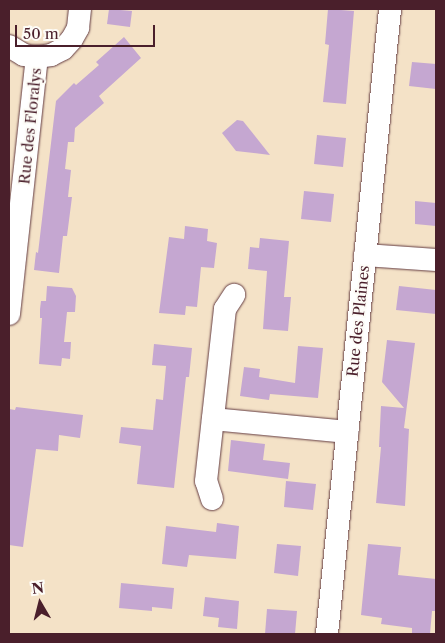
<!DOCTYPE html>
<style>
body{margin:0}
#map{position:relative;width:445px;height:643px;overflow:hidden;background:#f4e2c7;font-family:"Libre Caslon Text",serif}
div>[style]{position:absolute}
.building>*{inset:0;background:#c5a7d1}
.roads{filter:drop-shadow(0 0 1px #643c42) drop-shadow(0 0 1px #643c42)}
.street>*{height:22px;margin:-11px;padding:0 11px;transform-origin:11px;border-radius:11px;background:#fff}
span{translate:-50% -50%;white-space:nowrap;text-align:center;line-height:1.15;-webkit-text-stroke:4px #fdfcf7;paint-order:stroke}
.street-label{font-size:15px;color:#4a1f2b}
.frame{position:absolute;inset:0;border:10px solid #4a1f2b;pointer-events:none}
.north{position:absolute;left:15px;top:578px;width:50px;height:50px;-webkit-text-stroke:4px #fdfcf7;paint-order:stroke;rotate:352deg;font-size:14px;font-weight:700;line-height:20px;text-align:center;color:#4a1f2b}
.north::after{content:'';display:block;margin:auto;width:18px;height:22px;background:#4a1f2b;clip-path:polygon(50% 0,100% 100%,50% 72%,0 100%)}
.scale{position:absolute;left:15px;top:25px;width:140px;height:22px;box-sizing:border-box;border:2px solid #4a1f2b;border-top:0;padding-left:6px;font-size:15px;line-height:18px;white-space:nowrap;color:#4a1f2b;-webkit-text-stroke:4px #fdfcf7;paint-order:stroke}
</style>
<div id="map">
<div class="building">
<div style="clip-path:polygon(109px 9px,132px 11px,130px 27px,107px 24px)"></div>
<div style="clip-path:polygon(328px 9px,354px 11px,346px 104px,323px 102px,329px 45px,325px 44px)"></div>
<div style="clip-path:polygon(124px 37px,141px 58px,99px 96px,104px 103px,75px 128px,74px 142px,68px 142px,65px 169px,71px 170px,68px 197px,72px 197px,67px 236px,63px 236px,59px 273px,34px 270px,36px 252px,38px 253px,56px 101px,74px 83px,76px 85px,99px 65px,96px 62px)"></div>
<div style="clip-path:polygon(412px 62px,436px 64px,436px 89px,409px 86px)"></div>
<div style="clip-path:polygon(237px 120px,243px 121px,270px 155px,236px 151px,222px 133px)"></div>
<div style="clip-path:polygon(317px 135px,346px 138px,343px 167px,314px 164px)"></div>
<div style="clip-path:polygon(304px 191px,334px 194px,331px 222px,301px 219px)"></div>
<div style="clip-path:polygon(415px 201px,436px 203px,436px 226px,415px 224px)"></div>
<div style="clip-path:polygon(185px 226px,208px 229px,207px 241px,217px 243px,214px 268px,201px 267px,197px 307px,186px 306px,185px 315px,159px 313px,169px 237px,184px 239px)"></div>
<div style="clip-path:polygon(260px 238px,289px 241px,284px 297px,291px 297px,288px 331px,263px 329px,267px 271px,248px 269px,250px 247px,259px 248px)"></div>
<div style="clip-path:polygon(47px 286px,72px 288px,76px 296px,75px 312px,67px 312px,64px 342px,71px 342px,70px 359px,62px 358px,61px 366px,39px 364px,42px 318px,40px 318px,40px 309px,41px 301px,46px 301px)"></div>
<div style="clip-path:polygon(399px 286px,436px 290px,436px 314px,396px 310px)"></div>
<div style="clip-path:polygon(387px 340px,415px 343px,404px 428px,409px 429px,405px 506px,376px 503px,381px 447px,379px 447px,381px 406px,404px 408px,382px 382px)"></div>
<div style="clip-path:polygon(154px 344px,192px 348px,189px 377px,186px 377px,174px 488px,137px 484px,141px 446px,119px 443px,121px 427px,153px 430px,156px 399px,163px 400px,166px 366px,152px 365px)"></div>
<div style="clip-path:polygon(298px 346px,323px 348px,318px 398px,270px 394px,269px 400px,240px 396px,244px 367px,260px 369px,259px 377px,295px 383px)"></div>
<div style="clip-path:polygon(16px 407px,83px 415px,80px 438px,59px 435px,58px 451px,36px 449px,23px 547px,9px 545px,9px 409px,15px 410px)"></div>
<div style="clip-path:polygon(231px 440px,265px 444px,263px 460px,290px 463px,288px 479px,228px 471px)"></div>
<div style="clip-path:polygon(286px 481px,316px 484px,313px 510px,284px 507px)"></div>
<div style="clip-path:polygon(217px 523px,239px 526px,236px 559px,189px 555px,187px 567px,162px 564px,166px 526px,216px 532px)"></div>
<div style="clip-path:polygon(277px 544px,301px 546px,298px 576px,274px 573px)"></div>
<div style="clip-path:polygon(368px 544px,401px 547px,398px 575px,436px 579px,436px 611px,432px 611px,430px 634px,412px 634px,412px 628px,381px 624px,382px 618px,361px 615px)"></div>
<div style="clip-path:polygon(121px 583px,174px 588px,172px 609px,152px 607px,152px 611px,119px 608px)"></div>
<div style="clip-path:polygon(205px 597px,239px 601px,237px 629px,218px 627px,219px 618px,203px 616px)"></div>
<div style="clip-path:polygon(267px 609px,297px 611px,295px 634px,265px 634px)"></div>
</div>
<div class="roads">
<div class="street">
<div style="left:9px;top:46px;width:17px;rotate:31deg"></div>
<div style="left:24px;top:55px;width:13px;rotate:9deg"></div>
<div style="left:37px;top:57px;width:14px;rotate:-8deg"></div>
<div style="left:51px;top:55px;width:13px;rotate:-27deg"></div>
<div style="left:63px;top:49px;width:13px;rotate:-48deg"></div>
<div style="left:72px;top:39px;width:13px;rotate:-61deg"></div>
<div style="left:78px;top:28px;width:19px;rotate:-84deg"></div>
<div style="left:365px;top:255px;width:71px;rotate:4deg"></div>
<div style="left:9px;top:314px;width:259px;rotate:-83.8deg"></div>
<div style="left:213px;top:419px;width:135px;rotate:5.5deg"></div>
<div style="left:212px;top:499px;width:19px;rotate:-108deg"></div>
<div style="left:206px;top:481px;width:173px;rotate:-83.7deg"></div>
<div style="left:225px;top:309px;width:17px;rotate:-57deg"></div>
<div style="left:327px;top:634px;width:628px;rotate:-84.24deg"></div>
</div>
</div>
<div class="street-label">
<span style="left:30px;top:126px;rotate:-84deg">Rue des Floralys</span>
<span style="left:358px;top:321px;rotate:-84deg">Rue des Plaines</span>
</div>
<div class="frame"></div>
<div class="north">N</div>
<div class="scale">50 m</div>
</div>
